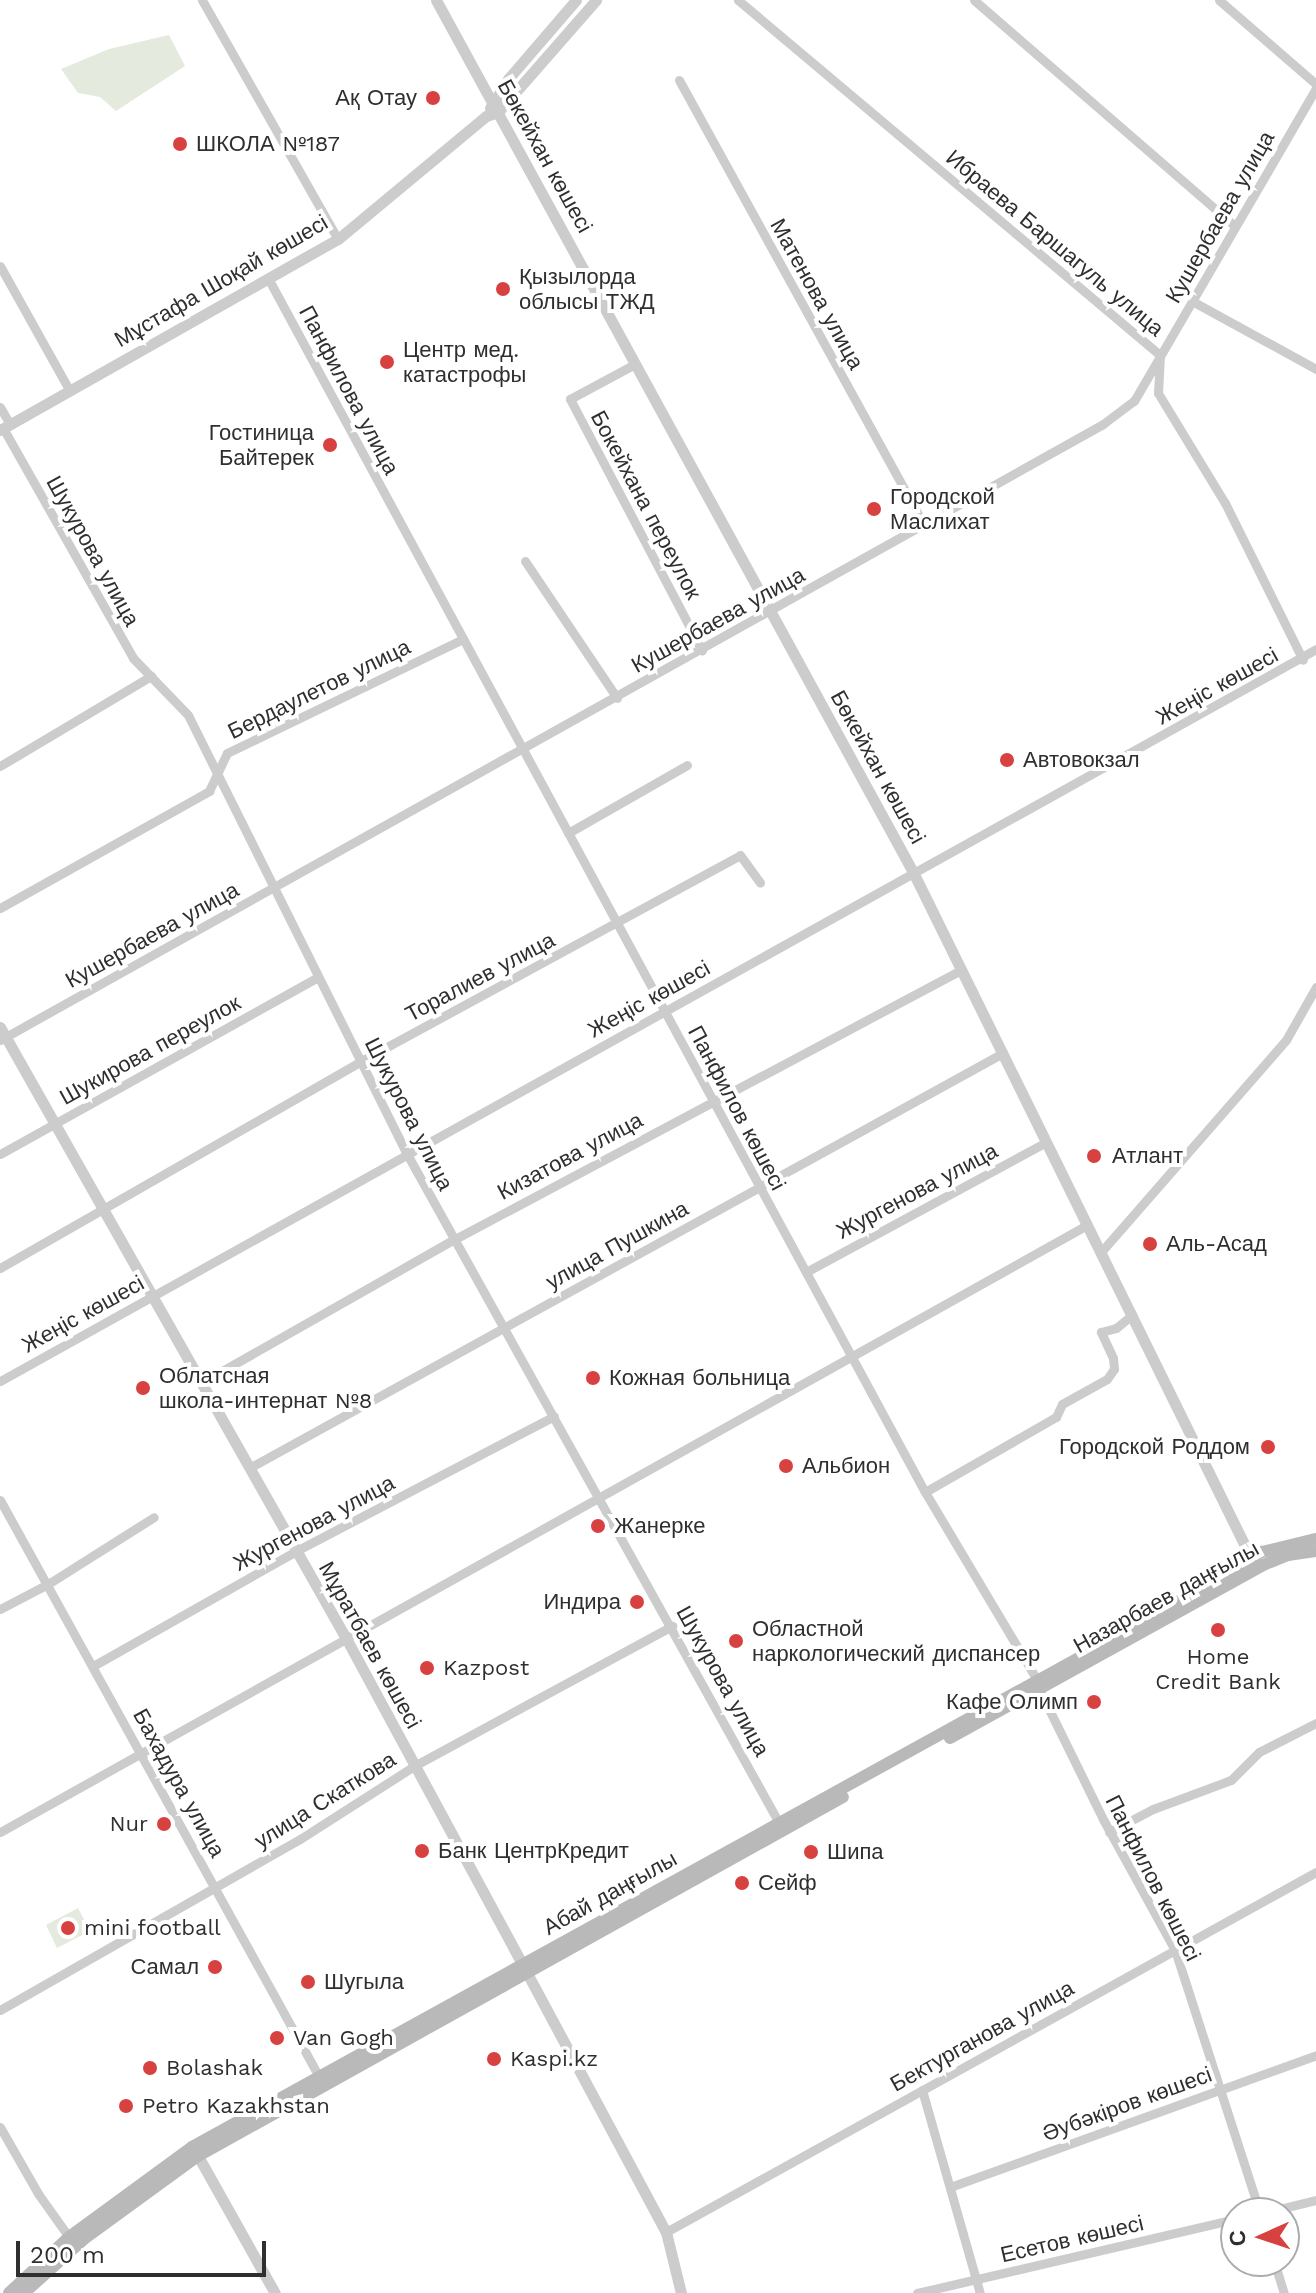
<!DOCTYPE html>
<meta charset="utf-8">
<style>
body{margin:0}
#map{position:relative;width:1316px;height:2293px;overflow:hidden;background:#fff;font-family:"Work Sans",sans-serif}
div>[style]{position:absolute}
.green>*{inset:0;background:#e4ebde}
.minor>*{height:9px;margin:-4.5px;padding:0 4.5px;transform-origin:4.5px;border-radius:4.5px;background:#ccc}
.tertiary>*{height:11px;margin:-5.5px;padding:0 5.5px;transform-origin:5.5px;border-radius:5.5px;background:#ccc}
.secondary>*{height:12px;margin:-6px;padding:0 6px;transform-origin:6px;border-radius:6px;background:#b9b9b9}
.dots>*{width:22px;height:22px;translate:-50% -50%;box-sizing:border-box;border:4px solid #fff;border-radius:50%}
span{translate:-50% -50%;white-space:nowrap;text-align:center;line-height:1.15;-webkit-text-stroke:8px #fff;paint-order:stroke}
.poi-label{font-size:22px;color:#2f2f2f}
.right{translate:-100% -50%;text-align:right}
.left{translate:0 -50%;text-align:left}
.street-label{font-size:22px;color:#2f2f2f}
.north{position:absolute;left:1220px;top:2197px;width:80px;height:80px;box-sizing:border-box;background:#fff;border:2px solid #acacac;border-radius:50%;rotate:267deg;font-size:22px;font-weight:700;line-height:32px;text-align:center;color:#2f2f2f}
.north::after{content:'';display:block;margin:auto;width:28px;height:36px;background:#d74140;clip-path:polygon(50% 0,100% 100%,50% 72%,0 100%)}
.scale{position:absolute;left:16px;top:2241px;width:250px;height:36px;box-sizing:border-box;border:4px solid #2f2f2f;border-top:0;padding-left:10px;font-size:24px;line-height:28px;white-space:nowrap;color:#2f2f2f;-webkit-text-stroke:6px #fff;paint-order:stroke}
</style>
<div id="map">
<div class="green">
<div style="clip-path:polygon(169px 35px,185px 66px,116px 111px,100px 97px,78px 93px,61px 69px,109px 49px)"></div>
<div style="clip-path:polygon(78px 1908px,90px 1931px,57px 1948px,46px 1925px)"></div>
</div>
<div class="minor">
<div style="left:202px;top:0;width:275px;rotate:60.4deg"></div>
<div style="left:738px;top:0;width:551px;rotate:40.07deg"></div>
<div style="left:1160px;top:355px;width:38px;rotate:93deg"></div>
<div style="left:1158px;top:393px;width:129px;rotate:58.7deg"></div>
<div style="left:1225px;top:503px;width:175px;rotate:63.6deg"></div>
<div style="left:974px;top:0;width:345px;rotate:40.9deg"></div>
<div style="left:1219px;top:0;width:128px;rotate:40.9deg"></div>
<div style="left:679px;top:80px;width:508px;rotate:61.16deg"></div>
<div style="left:0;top:266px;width:143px;rotate:60.8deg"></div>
<div style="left:269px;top:280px;width:1378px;rotate:61.58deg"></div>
<div style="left:925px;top:1492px;width:219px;rotate:59.2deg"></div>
<div style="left:1192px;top:301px;width:141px;rotate:28.7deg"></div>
<div style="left:635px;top:364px;width:74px;rotate:151.7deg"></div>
<div style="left:570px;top:399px;width:284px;rotate:62.3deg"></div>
<div style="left:0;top:407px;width:20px;rotate:60deg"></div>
<div style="left:3px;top:428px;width:264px;rotate:60.5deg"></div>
<div style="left:133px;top:658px;width:79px;rotate:46deg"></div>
<div style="left:188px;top:715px;width:491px;rotate:63.5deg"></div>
<div style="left:407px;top:1154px;width:765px;rotate:60.92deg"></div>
<div style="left:525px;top:561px;width:165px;rotate:56.1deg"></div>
<div style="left:0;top:766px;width:176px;rotate:-30.8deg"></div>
<div style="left:568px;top:833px;width:137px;rotate:-29.7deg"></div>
<div style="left:0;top:908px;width:240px;rotate:-29.2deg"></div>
<div style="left:209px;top:791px;width:42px;rotate:-64.7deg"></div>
<div style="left:227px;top:753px;width:262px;rotate:-25.8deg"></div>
<div style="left:0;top:1040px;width:1263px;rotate:-29.18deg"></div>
<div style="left:1103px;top:424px;width:39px;rotate:-37deg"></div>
<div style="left:1134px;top:401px;width:362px;rotate:-59.8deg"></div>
<div style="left:0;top:1154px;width:364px;rotate:-29.1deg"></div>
<div style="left:1101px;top:1252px;width:281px;rotate:-48.9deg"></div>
<div style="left:1286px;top:1040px;width:61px;rotate:-60.5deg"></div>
<div style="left:0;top:1268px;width:416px;rotate:-29.8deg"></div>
<div style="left:361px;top:1061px;width:431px;rotate:-28.5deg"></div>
<div style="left:740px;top:855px;width:34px;rotate:54deg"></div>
<div style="left:806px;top:1272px;width:273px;rotate:-28.4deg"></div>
<div style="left:0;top:1381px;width:1506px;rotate:-29.08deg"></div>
<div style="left:201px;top:1383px;width:292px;rotate:-29.6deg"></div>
<div style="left:455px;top:1239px;width:573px;rotate:-28deg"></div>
<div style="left:249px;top:1468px;width:861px;rotate:-28.83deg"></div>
<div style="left:925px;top:1492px;width:151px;rotate:-29.8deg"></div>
<div style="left:1056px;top:1417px;width:14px;rotate:-65deg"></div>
<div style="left:1062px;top:1404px;width:51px;rotate:-29.1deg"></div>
<div style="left:1107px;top:1379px;width:12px;rotate:-55deg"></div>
<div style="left:1114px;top:1369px;width:11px;rotate:-95deg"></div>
<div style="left:1113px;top:1358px;width:29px;rotate:-115deg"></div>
<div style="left:1101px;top:1332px;width:16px;rotate:-15deg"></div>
<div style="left:1116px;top:1328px;width:21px;rotate:-39deg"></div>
<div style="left:0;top:1500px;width:665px;rotate:61.05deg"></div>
<div style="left:0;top:1609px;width:54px;rotate:-27.5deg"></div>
<div style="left:48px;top:1584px;width:125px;rotate:-32.3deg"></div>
<div style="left:93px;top:1666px;width:233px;rotate:-29.5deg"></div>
<div style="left:296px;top:1551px;width:291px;rotate:-27.6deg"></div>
<div style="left:1039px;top:1689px;width:147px;rotate:63.8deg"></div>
<div style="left:1104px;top:1821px;width:147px;rotate:61.2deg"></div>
<div style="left:1175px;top:1950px;width:276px;rotate:72.1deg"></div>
<div style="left:0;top:1832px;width:1245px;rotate:-29.18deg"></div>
<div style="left:1109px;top:1832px;width:50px;rotate:-27.6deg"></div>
<div style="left:1153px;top:1809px;width:83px;rotate:-20.4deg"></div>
<div style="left:1231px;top:1780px;width:40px;rotate:-45deg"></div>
<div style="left:1259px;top:1752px;width:64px;rotate:-27deg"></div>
<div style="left:0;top:2010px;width:345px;rotate:-29.7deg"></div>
<div style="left:300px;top:1839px;width:135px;rotate:-32.6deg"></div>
<div style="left:414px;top:1766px;width:294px;rotate:-28.5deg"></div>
<div style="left:922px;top:2090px;width:211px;rotate:74.1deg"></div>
<div style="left:0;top:2127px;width:78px;rotate:60.2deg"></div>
<div style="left:39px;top:2195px;width:52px;rotate:54.5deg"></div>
<div style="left:950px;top:2187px;width:389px;rotate:-19.8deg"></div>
<div style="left:1263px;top:2213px;width:55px;rotate:-13.8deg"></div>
<div style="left:666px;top:2232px;width:743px;rotate:-28.98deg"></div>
<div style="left:1274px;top:2261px;width:34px;rotate:73deg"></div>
<div style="left:917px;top:2293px;width:327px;rotate:-13.1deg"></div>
</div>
<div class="tertiary">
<div style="left:436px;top:0;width:994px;rotate:61.32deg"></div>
<div style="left:913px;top:872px;width:774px;rotate:63.77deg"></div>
<div style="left:490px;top:108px;width:34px;rotate:-58deg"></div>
<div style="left:508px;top:79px;width:104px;rotate:-49.3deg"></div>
<div style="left:0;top:430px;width:388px;rotate:-29.5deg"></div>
<div style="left:338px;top:239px;width:192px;rotate:-39.7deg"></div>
<div style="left:486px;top:116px;width:13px;rotate:-18deg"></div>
<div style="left:498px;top:112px;width:149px;rotate:-48.8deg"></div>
<div style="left:0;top:1027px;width:704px;rotate:60.49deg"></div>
<div style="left:347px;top:1640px;width:379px;rotate:61.6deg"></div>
<div style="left:527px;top:1973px;width:294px;rotate:61.8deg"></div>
<div style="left:666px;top:2232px;width:63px;rotate:76.2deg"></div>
<div style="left:198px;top:2156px;width:157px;rotate:60.7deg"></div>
</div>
<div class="secondary">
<div style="left:950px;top:1738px;width:358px;rotate:-28.9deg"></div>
<div style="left:1263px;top:1565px;width:27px;rotate:-22deg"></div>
<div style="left:1288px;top:1555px;width:28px;rotate:-8deg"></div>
<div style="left:9px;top:2293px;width:82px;rotate:-43deg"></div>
<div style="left:69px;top:2237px;width:152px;rotate:-36.2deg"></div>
<div style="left:192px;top:2147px;width:1075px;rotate:-28.88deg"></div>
<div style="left:1133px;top:1628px;width:150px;rotate:-30.5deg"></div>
<div style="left:1262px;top:1552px;width:56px;rotate:-13.5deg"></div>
<div style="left:24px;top:2293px;width:81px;rotate:-42deg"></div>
<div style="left:84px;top:2239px;width:141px;rotate:-36.1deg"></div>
<div style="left:198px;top:2156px;width:738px;rotate:-29.1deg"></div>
</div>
<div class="dots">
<div style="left:433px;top:98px;background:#d74140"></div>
<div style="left:180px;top:144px;background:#d74140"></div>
<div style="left:503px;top:289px;background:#d74140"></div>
<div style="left:387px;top:362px;background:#d74140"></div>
<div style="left:330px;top:445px;background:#d74140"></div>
<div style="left:874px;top:509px;background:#d74140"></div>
<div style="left:1007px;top:760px;background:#d74140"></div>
<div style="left:1094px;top:1156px;background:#d74140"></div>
<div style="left:1150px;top:1244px;background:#d74140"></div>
<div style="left:593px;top:1378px;background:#d74140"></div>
<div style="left:143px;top:1388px;background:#d74140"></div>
<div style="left:1268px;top:1447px;background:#d74140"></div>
<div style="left:786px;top:1466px;background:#d74140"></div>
<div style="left:598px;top:1526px;background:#d74140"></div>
<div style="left:637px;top:1602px;background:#d74140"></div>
<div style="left:1218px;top:1630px;background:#d74140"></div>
<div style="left:736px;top:1641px;background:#d74140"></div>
<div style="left:427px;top:1668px;background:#d74140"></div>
<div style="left:1094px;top:1702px;background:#d74140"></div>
<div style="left:164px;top:1824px;background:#d74140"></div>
<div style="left:422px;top:1851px;background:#d74140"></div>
<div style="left:811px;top:1852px;background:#d74140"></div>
<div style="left:742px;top:1883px;background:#d74140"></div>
<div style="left:68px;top:1928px;background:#d74140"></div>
<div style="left:215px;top:1967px;background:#d74140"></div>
<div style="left:308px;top:1982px;background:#d74140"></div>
<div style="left:277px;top:2038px;background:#d74140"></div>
<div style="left:494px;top:2059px;background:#d74140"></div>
<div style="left:150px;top:2068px;background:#d74140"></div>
<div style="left:126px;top:2106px;background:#d74140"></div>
</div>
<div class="poi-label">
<span class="right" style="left:417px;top:98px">Ақ Отау</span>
<span class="left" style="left:196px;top:144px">ШКОЛА №187</span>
<span class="left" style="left:519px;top:289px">Қызылорда<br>облысы ТЖД</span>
<span class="left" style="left:403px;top:362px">Центр мед.<br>катастрофы</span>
<span class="right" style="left:314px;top:445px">Гостиница<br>Байтерек</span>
<span class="left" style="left:890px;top:509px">Городской<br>Маслихат</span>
<span class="left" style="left:1023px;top:760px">Автовокзал</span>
<span class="left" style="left:1112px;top:1156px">Атлант</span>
<span class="left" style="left:1166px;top:1244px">Аль-Асад</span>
<span class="left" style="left:159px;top:1388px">Облатсная<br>школа-интернат №8</span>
<span class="left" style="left:609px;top:1378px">Кожная больница</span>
<span class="right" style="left:1250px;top:1447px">Городской Роддом</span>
<span class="left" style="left:802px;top:1466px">Альбион</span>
<span class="left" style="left:614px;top:1526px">Жанерке</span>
<span class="right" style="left:621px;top:1602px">Индира</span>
<span class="left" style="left:752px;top:1641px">Областной<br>наркологический диспансер</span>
<span style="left:1218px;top:1669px">Home<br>Credit Bank</span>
<span class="left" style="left:443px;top:1668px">Kazpost</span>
<span class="right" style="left:1078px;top:1702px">Кафе Олимп</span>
<span class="right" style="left:148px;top:1824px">Nur</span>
<span class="left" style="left:438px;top:1851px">Банк ЦентрКредит</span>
<span class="left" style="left:827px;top:1852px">Шипа</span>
<span class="left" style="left:758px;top:1883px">Сейф</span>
<span class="left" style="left:84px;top:1928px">mini football</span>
<span class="right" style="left:199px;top:1967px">Самал</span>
<span class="left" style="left:324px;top:1982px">Шугыла</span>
<span class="left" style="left:293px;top:2038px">Van Gogh</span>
<span class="left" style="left:510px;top:2059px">Kaspi.kz</span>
<span class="left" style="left:166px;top:2068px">Bolashak</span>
<span class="left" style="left:142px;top:2106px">Petro Kazakhstan</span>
</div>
<div class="street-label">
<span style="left:545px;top:156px;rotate:61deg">Бөкейхан көшесі</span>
<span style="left:1220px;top:217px;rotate:-60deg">Кушербаева улица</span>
<span style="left:1055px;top:243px;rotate:40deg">Ибраева Баршагуль улица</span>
<span style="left:221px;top:281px;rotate:-30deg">Мұстафа Шоқай көшесі</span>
<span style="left:817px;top:294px;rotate:61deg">Матенова улица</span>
<span style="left:349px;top:390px;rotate:62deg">Панфилова улица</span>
<span style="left:646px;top:505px;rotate:62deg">Бокейхана переулок</span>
<span style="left:93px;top:551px;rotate:61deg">Шукурова улица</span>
<span style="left:718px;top:620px;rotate:-29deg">Кушербаева улица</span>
<span style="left:1217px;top:686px;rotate:-29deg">Жеңіс көшесі</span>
<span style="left:319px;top:689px;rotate:-26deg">Бердаулетов улица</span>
<span style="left:878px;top:767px;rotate:61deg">Бөкейхан көшесі</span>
<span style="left:152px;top:935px;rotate:-29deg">Кушербаева улица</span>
<span style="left:480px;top:977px;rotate:-28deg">Торалиев улица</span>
<span style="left:649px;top:999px;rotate:-29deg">Жеңіс көшесі</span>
<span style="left:150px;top:1050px;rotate:-29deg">Шукирова переулок</span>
<span style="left:737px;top:1108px;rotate:62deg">Панфилов көшесі</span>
<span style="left:409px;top:1114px;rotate:63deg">Шукурова улица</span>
<span style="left:570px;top:1156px;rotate:-28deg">Кизатова улица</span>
<span style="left:917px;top:1191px;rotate:-28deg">Жургенова улица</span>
<span style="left:617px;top:1245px;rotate:-29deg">улица Пушкина</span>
<span style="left:83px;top:1314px;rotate:-29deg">Жеңіс көшесі</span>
<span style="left:314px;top:1523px;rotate:-28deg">Жургенова улица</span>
<span style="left:1166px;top:1597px;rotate:-29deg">Назарбаев даңғылы</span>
<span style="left:370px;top:1645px;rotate:61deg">Мұратбаев көшесі</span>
<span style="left:723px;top:1681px;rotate:61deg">Шукурова улица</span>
<span style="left:179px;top:1783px;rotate:61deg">Бахадура улица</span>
<span style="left:325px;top:1800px;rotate:-32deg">улица Скаткова</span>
<span style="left:1153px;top:1878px;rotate:63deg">Панфилов көшесі</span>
<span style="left:610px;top:1893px;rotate:-29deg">Абай даңғылы</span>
<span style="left:982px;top:2036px;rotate:-29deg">Бектурганова улица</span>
<span style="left:1127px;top:2104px;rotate:-20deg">Әубәкіров көшесі</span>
<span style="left:1072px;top:2239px;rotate:-13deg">Есетов көшесі</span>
</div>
<div class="north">С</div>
<div class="scale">200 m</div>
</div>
